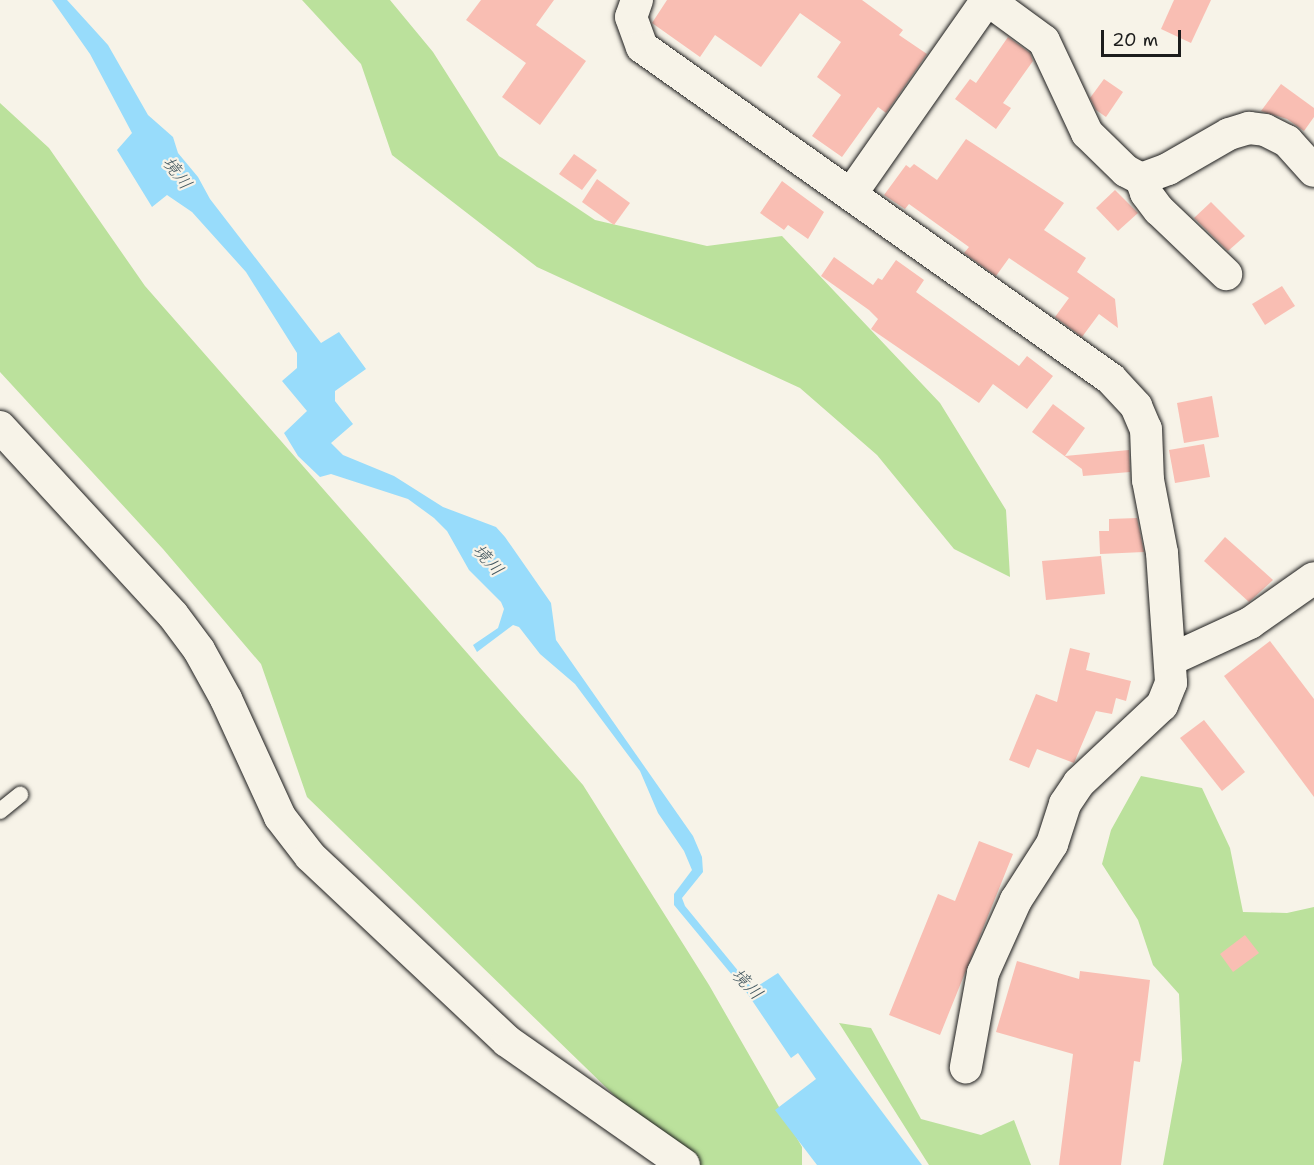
<!DOCTYPE html>
<meta charset="utf-8">
<style>
body{margin:0}
#map{position:relative;width:1314px;height:1165px;overflow:hidden;background:#f7f3e8;font-family:"Shantell Sans","Klee One",sans-serif}
div>[style]{position:absolute}
.green>*{inset:0;background:#bbe19c}
.water>*{inset:0;background:#98dcfb}
.building>*{inset:0;background:#f9beb3}
.roads{filter:drop-shadow(0 0 2px #1c1c1c) drop-shadow(0 0 2px #1c1c1c)}
.lane>*{height:16px;margin:-8px;padding:0 8px;transform-origin:8px;border-radius:8px;background:#f7f3e8}
.street>*{height:32px;margin:-16px;padding:0 16px;transform-origin:16px;border-radius:16px;background:#f7f3e8}
span{translate:-50% -50%;white-space:nowrap;text-align:center;line-height:1.15;-webkit-text-stroke:4.5px #f7f3e8;paint-order:stroke}
.water-label{font-size:18px;color:#41565f;font-style:italic}
.scale{position:absolute;left:1101px;top:30px;width:80px;height:27px;box-sizing:border-box;border:3px solid #1c1c1c;border-top:0;padding-left:8px;font-size:18px;line-height:21px;white-space:nowrap;color:#1c1c1c;-webkit-text-stroke:4px #f7f3e8;paint-order:stroke}
</style>
<div id="map">
<div class="green">
<div style="clip-path:polygon(302px 0,390px 0,433px 52px,499px 156px,595px 220px,707px 246px,782px 236px,940px 403px,1006px 510px,1010px 577px,954px 549px,877px 455px,800px 388px,537px 267px,392px 155px,361px 64px)"></div>
<div style="clip-path:polygon(0 103px,49px 148px,145px 286px,583px 785px,709px 985px,802px 1147px,802px 1165px,686px 1165px,307px 797px,261px 664px,163px 549px,0 372px)"></div>
<div style="clip-path:polygon(1141px 776px,1202px 788px,1230px 848px,1243px 912px,1287px 913px,1314px 907px,1314px 1165px,1163px 1165px,1182px 1060px,1179px 994px,1153px 965px,1138px 920px,1102px 864px,1111px 830px)"></div>
<div style="clip-path:polygon(839px 1023px,871px 1028px,921px 1119px,981px 1135px,1014px 1120px,1031px 1165px,929px 1165px)"></div>
</div>
<div class="water">
<div style="clip-path:polygon(52px 0,67px 0,108px 45px,148px 115px,173px 137px,178px 153px,198px 177px,210px 199px,321px 343px,339px 332px,366px 369px,335px 391px,335px 401px,353px 424px,331px 443px,343px 455px,394px 476px,443px 507px,496px 527px,505px 537px,551px 603px,556px 640px,693px 836px,702px 857px,703px 872px,682px 898px,685px 906px,753px 989px,778px 973px,922px 1165px,817px 1165px,775px 1110px,816px 1079px,798px 1053px,791px 1058px,747px 993px,674px 905px,674px 894px,692px 870px,684px 851px,658px 813px,640px 771px,575px 684px,540px 654px,519px 627px,513px 625px,477px 652px,473px 645px,498px 628px,504px 609px,501px 602px,469px 570px,447px 531px,434px 518px,408px 499px,331px 474px,320px 477px,298px 456px,284px 433px,307px 411px,282px 381px,297px 368px,297px 353px,246px 272px,192px 212px,167px 195px,152px 207px,117px 150px,132px 133px,90px 54px)"></div>
</div>
<div class="building">
<div style="clip-path:polygon(481px 0,554px 0,536px 25px,586px 61px,540px 125px,502px 97px,526px 63px,466px 20px)"></div>
<div style="clip-path:polygon(667px 0,862px 0,903px 30px,899px 35px,927px 54px,886px 113px,878px 107px,842px 157px,812px 136px,841px 95px,817px 77px,841px 42px,800px 13px,761px 67px,715px 35px,700px 57px,652px 23px)"></div>
<div style="clip-path:polygon(1174px 0,1211px 0,1191px 43px,1161px 29px)"></div>
<div style="clip-path:polygon(1008px 37px,1030px 53px,1033px 61px,1003px 103px,1011px 108px,996px 129px,955px 99px,970px 79px,976px 83px)"></div>
<div style="clip-path:polygon(1104px 79px,1123px 92px,1106px 117px,1096px 110px,1090px 98px)"></div>
<div style="clip-path:polygon(1281px 84px,1314px 108px,1314px 117px,1304px 131px,1287px 119px,1261px 111px)"></div>
<div style="clip-path:polygon(966px 139px,1064px 203px,1044px 230px,1086px 258px,1077px 272px,1115px 299px,1118px 328px,1099px 314px,1082px 337px,1055px 317px,1069px 298px,1009px 258px,996px 276px,964px 253px,969px 247px,909px 204px,905px 209px,884px 195px,906px 165px,910px 168px,914px 164px,937px 180px)"></div>
<div style="clip-path:polygon(574px 154px,597px 170px,582px 190px,559px 174px)"></div>
<div style="clip-path:polygon(597px 179px,630px 203px,614px 225px,582px 202px)"></div>
<div style="clip-path:polygon(782px 181px,824px 212px,808px 239px,788px 225px,784px 230px,760px 213px)"></div>
<div style="clip-path:polygon(1115px 190px,1138px 213px,1118px 231px,1096px 208px)"></div>
<div style="clip-path:polygon(1211px 202px,1245px 236px,1228px 251px,1194px 218px)"></div>
<div style="clip-path:polygon(834px 257px,873px 285px,878px 278px,882px 280px,896px 260px,924px 280px,916px 292px,1019px 366px,1027px 356px,1053px 376px,1027px 409px,993px 384px,979px 403px,871px 329px,878px 319px,869px 310px,821px 276px)"></div>
<div style="clip-path:polygon(1282px 286px,1295px 306px,1265px 325px,1252px 304px)"></div>
<div style="clip-path:polygon(1212px 396px,1219px 437px,1184px 443px,1177px 403px)"></div>
<div style="clip-path:polygon(1053px 404px,1085px 428px,1065px 456px,1129px 450px,1130px 472px,1083px 476px,1082px 469px,1032px 432px)"></div>
<div style="clip-path:polygon(1204px 444px,1210px 477px,1175px 483px,1169px 450px)"></div>
<div style="clip-path:polygon(1137px 518px,1144px 552px,1100px 554px,1099px 531px,1109px 531px,1109px 519px)"></div>
<div style="clip-path:polygon(1225px 537px,1273px 580px,1249px 602px,1204px 561px)"></div>
<div style="clip-path:polygon(1101px 556px,1105px 594px,1046px 600px,1042px 561px)"></div>
<div style="clip-path:polygon(1270px 641px,1314px 699px,1314px 797px,1224px 676px)"></div>
<div style="clip-path:polygon(1070px 648px,1090px 653px,1086px 670px,1131px 681px,1126px 701px,1116px 698px,1112px 714px,1096px 711px,1074px 763px,1037px 749px,1029px 768px,1009px 760px,1036px 694px,1057px 702px)"></div>
<div style="clip-path:polygon(1204px 720px,1245px 772px,1222px 791px,1180px 738px)"></div>
<div style="clip-path:polygon(979px 841px,1013px 854px,940px 1035px,889px 1015px,938px 894px,955px 901px)"></div>
<div style="clip-path:polygon(1245px 935px,1259px 953px,1233px 972px,1220px 954px)"></div>
<div style="clip-path:polygon(1017px 961px,1079px 979px,1080px 971px,1150px 980px,1140px 1062px,1134px 1061px,1121px 1165px,1059px 1165px,1073px 1054px,996px 1032px)"></div>
</div>
<div class="roads">
<div class="lane">
<div style="left:0;top:811px;width:26px;rotate:-39deg"></div>
</div>
<div class="street">
<div style="left:637px;top:0;width:18px;rotate:109deg"></div>
<div style="left:631px;top:17px;width:32px;rotate:70deg"></div>
<div style="left:642px;top:47px;width:575px;rotate:35.29deg"></div>
<div style="left:1111px;top:379px;width:37px;rotate:47deg"></div>
<div style="left:1136px;top:406px;width:25px;rotate:67deg"></div>
<div style="left:1146px;top:429px;width:51px;rotate:87.8deg"></div>
<div style="left:1148px;top:480px;width:74px;rotate:79.1deg"></div>
<div style="left:1162px;top:553px;width:130px;rotate:86deg"></div>
<div style="left:1171px;top:683px;width:24px;rotate:112deg"></div>
<div style="left:1162px;top:705px;width:114px;rotate:136.8deg"></div>
<div style="left:1079px;top:783px;width:25px;rotate:124deg"></div>
<div style="left:1065px;top:804px;width:42px;rotate:108deg"></div>
<div style="left:1052px;top:844px;width:67px;rotate:122.7deg"></div>
<div style="left:1016px;top:900px;width:80px;rotate:114.3deg"></div>
<div style="left:983px;top:973px;width:96px;rotate:100.3deg"></div>
<div style="left:988px;top:0;width:69px;rotate:36.2deg"></div>
<div style="left:1044px;top:41px;width:102px;rotate:64.9deg"></div>
<div style="left:1087px;top:133px;width:54px;rotate:44.3deg"></div>
<div style="left:1126px;top:171px;width:17px;rotate:28deg"></div>
<div style="left:1141px;top:179px;width:15px;rotate:70deg"></div>
<div style="left:1146px;top:193px;width:21px;rotate:53deg"></div>
<div style="left:1159px;top:210px;width:93px;rotate:43.7deg"></div>
<div style="left:1141px;top:179px;width:29px;rotate:-20deg"></div>
<div style="left:1168px;top:169px;width:70px;rotate:-29.8deg"></div>
<div style="left:1229px;top:134px;width:21px;rotate:-17deg"></div>
<div style="left:1249px;top:128px;width:16px;rotate:7deg"></div>
<div style="left:1265px;top:130px;width:25px;rotate:27deg"></div>
<div style="left:1287px;top:141px;width:40px;rotate:48deg"></div>
<div style="left:851px;top:194px;width:237px;rotate:-55deg"></div>
<div style="left:0;top:427px;width:255px;rotate:47.4deg"></div>
<div style="left:173px;top:615px;width:44px;rotate:53.4deg"></div>
<div style="left:199px;top:650px;width:56px;rotate:61.1deg"></div>
<div style="left:226px;top:699px;width:130px;rotate:65.4deg"></div>
<div style="left:280px;top:817px;width:49px;rotate:52.4deg"></div>
<div style="left:310px;top:856px;width:270px;rotate:43.2deg"></div>
<div style="left:507px;top:1041px;width:216px;rotate:35deg"></div>
<div style="left:1172px;top:659px;width:86px;rotate:-24.8deg"></div>
<div style="left:1250px;top:623px;width:78px;rotate:-35.1deg"></div>
</div>
</div>
<div class="water-label">
<span style="left:177px;top:173px;rotate:53deg">境川</span>
<span style="left:488px;top:560px;rotate:48deg">境川</span>
<span style="left:747px;top:984px;rotate:46deg">境川</span>
</div>
<div class="scale">20 m</div>
</div>
